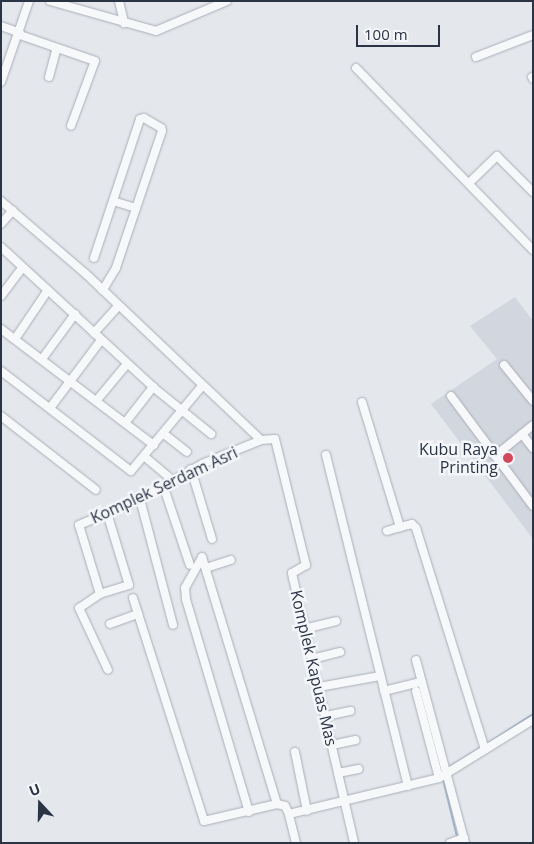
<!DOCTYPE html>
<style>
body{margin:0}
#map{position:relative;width:534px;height:844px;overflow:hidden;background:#e4e7ec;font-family:"Open Sans",sans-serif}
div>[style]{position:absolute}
.built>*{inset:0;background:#d2d6de}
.stream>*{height:2px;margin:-1px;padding:0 1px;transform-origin:1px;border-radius:1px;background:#9fb4cc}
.roads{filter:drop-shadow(0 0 1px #a9aeb7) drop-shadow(0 0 1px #a9aeb7)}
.minor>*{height:8px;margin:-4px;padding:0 4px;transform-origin:4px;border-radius:4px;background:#f7f8fa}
.dots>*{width:14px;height:14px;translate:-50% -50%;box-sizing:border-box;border:2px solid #f4f6f9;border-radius:50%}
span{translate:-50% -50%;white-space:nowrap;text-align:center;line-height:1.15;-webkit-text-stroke:5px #f4f6f9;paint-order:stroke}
.poi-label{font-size:16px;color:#2b3445}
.right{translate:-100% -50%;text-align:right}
.street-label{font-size:16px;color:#2b3445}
.frame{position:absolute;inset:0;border:2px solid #2b3445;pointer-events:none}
.north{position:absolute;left:15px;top:779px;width:50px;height:50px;-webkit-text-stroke:4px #f4f6f9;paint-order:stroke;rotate:339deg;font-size:14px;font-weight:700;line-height:20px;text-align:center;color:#2b3445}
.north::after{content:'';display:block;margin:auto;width:18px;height:22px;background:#2b3445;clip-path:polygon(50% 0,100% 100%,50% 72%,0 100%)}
.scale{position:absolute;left:356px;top:25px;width:84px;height:22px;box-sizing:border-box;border:2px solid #2b3445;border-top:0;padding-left:6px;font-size:15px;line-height:18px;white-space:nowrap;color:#2b3445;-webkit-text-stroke:4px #f4f6f9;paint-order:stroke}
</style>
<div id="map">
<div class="built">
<div style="clip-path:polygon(515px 297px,533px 321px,533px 539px,431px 404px,497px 359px,470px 326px)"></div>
</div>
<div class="stream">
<div style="left:487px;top:744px;width:55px;rotate:-33.1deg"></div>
<div style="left:448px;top:768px;width:40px;rotate:-32deg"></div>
<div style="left:443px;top:779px;width:60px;rotate:76.4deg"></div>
</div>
<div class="roads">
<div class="minor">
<div style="left:50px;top:1px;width:110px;rotate:15.8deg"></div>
<div style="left:156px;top:31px;width:77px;rotate:-22.9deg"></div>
<div style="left:119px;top:1px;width:23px;rotate:77deg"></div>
<div style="left:1px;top:26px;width:20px;rotate:20deg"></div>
<div style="left:20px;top:35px;width:79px;rotate:19.1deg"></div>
<div style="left:95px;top:61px;width:69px;rotate:110.3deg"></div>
<div style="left:476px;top:57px;width:61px;rotate:-21.1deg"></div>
<div style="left:356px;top:68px;width:254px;rotate:45.8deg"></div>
<div style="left:49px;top:77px;width:30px;rotate:-75deg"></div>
<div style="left:532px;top:77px;width:2px;rotate:63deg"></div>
<div style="left:1px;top:82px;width:86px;rotate:-70.9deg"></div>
<div style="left:469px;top:183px;width:39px;rotate:-44deg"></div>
<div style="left:497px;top:156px;width:51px;rotate:45deg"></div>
<div style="left:1px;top:201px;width:112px;rotate:40.7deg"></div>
<div style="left:86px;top:274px;width:241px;rotate:43.5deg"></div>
<div style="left:113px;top:201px;width:24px;rotate:17deg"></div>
<div style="left:1px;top:224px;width:18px;rotate:-49deg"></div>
<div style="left:1px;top:247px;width:207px;rotate:42.6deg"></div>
<div style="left:153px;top:387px;width:75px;rotate:39deg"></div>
<div style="left:94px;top:258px;width:146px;rotate:-71.7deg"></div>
<div style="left:140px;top:119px;width:4px;rotate:-14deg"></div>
<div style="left:144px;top:118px;width:20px;rotate:30deg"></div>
<div style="left:161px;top:128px;width:3px;rotate:72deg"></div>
<div style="left:162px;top:131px;width:145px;rotate:108.6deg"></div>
<div style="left:116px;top:268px;width:26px;rotate:121deg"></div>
<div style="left:1px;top:296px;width:36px;rotate:-53deg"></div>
<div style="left:1px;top:329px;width:192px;rotate:37.2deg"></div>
<div style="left:94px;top:333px;width:36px;rotate:-48deg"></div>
<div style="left:15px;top:339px;width:59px;rotate:-56deg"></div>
<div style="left:42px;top:359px;width:56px;rotate:-53.7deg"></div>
<div style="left:504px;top:365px;width:46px;rotate:51.1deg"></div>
<div style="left:1px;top:371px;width:164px;rotate:37.6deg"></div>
<div style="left:131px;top:471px;width:111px;rotate:-50.1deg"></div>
<div style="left:451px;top:396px;width:137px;rotate:53.3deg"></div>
<div style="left:97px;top:400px;width:47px;rotate:-50.2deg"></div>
<div style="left:362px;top:402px;width:131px;rotate:73.1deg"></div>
<div style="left:400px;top:527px;width:12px;rotate:-14deg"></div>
<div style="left:412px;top:524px;width:6px;rotate:45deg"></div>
<div style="left:416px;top:528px;width:232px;rotate:72.7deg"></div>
<div style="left:50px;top:408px;width:85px;rotate:-53.1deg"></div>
<div style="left:1px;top:416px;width:120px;rotate:37.9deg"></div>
<div style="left:125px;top:423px;width:46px;rotate:-52.1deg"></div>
<div style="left:164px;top:434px;width:29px;rotate:38deg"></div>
<div style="left:522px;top:434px;width:18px;rotate:52deg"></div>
<div style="left:326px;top:455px;width:341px;rotate:76.1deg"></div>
<div style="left:495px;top:456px;width:49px;rotate:-39.2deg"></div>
<div style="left:145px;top:457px;width:30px;rotate:40deg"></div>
<div style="left:191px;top:469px;width:73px;rotate:73.3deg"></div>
<div style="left:163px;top:485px;width:84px;rotate:71.4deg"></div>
<div style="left:140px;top:499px;width:130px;rotate:75.3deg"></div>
<div style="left:107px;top:513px;width:75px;rotate:73deg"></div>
<div style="left:129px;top:585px;width:30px;rotate:163deg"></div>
<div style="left:100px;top:594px;width:72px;rotate:-106.9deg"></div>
<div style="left:79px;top:525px;width:66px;rotate:-23.1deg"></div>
<div style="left:140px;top:499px;width:71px;rotate:-29.4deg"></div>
<div style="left:202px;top:464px;width:64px;rotate:-22.1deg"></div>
<div style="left:261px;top:440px;width:14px;rotate:-4deg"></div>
<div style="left:275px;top:439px;width:130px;rotate:76.2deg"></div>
<div style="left:306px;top:565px;width:16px;rotate:150deg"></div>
<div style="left:292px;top:573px;width:5px;rotate:79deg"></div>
<div style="left:293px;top:578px;width:272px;rotate:77deg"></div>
<div style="left:387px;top:531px;width:14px;rotate:-17deg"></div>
<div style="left:206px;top:568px;width:26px;rotate:-18deg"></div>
<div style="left:100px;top:594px;width:25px;rotate:146deg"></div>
<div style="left:79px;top:608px;width:68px;rotate:64.9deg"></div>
<div style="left:133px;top:598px;width:234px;rotate:72.3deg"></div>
<div style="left:204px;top:821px;width:75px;rotate:-13.1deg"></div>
<div style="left:277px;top:804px;width:8px;rotate:14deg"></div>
<div style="left:285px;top:806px;width:9px;rotate:63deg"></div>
<div style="left:110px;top:624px;width:30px;rotate:-20deg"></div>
<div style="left:304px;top:629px;width:33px;rotate:-14deg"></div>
<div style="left:312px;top:659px;width:29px;rotate:-14deg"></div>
<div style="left:416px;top:660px;width:189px;rotate:75deg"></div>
<div style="left:319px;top:687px;width:62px;rotate:-10.2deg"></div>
<div style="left:384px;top:691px;width:38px;rotate:-14deg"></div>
<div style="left:416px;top:691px;width:90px;rotate:75.2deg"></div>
<div style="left:326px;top:716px;width:25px;rotate:-12deg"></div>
<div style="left:332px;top:745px;width:24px;rotate:-12deg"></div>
<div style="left:295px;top:752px;width:60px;rotate:78.5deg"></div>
<div style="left:338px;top:773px;width:21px;rotate:-11deg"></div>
<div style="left:249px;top:812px;width:222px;rotate:-106.5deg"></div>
<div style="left:186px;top:599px;width:11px;rotate:-95deg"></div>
<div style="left:185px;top:588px;width:35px;rotate:-61deg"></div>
<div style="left:202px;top:557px;width:258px;rotate:73.1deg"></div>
<div style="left:296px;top:843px;width:30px;rotate:-104deg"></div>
<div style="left:289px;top:814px;width:154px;rotate:-13.5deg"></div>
<div style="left:439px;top:778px;width:110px;rotate:-31.7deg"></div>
<div style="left:450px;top:843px;width:15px;rotate:-20deg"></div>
</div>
</div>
<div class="dots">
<div style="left:508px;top:458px;background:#d1495b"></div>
</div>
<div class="poi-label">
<span class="right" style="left:498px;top:458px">Kubu Raya<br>Printing</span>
</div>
<div class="street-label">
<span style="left:164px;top:485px;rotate:-25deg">Komplek Serdam Asri</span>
<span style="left:314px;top:668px;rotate:77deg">Komplek Kapuas Mas</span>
</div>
<div class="frame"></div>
<div class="north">U</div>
<div class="scale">100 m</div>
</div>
